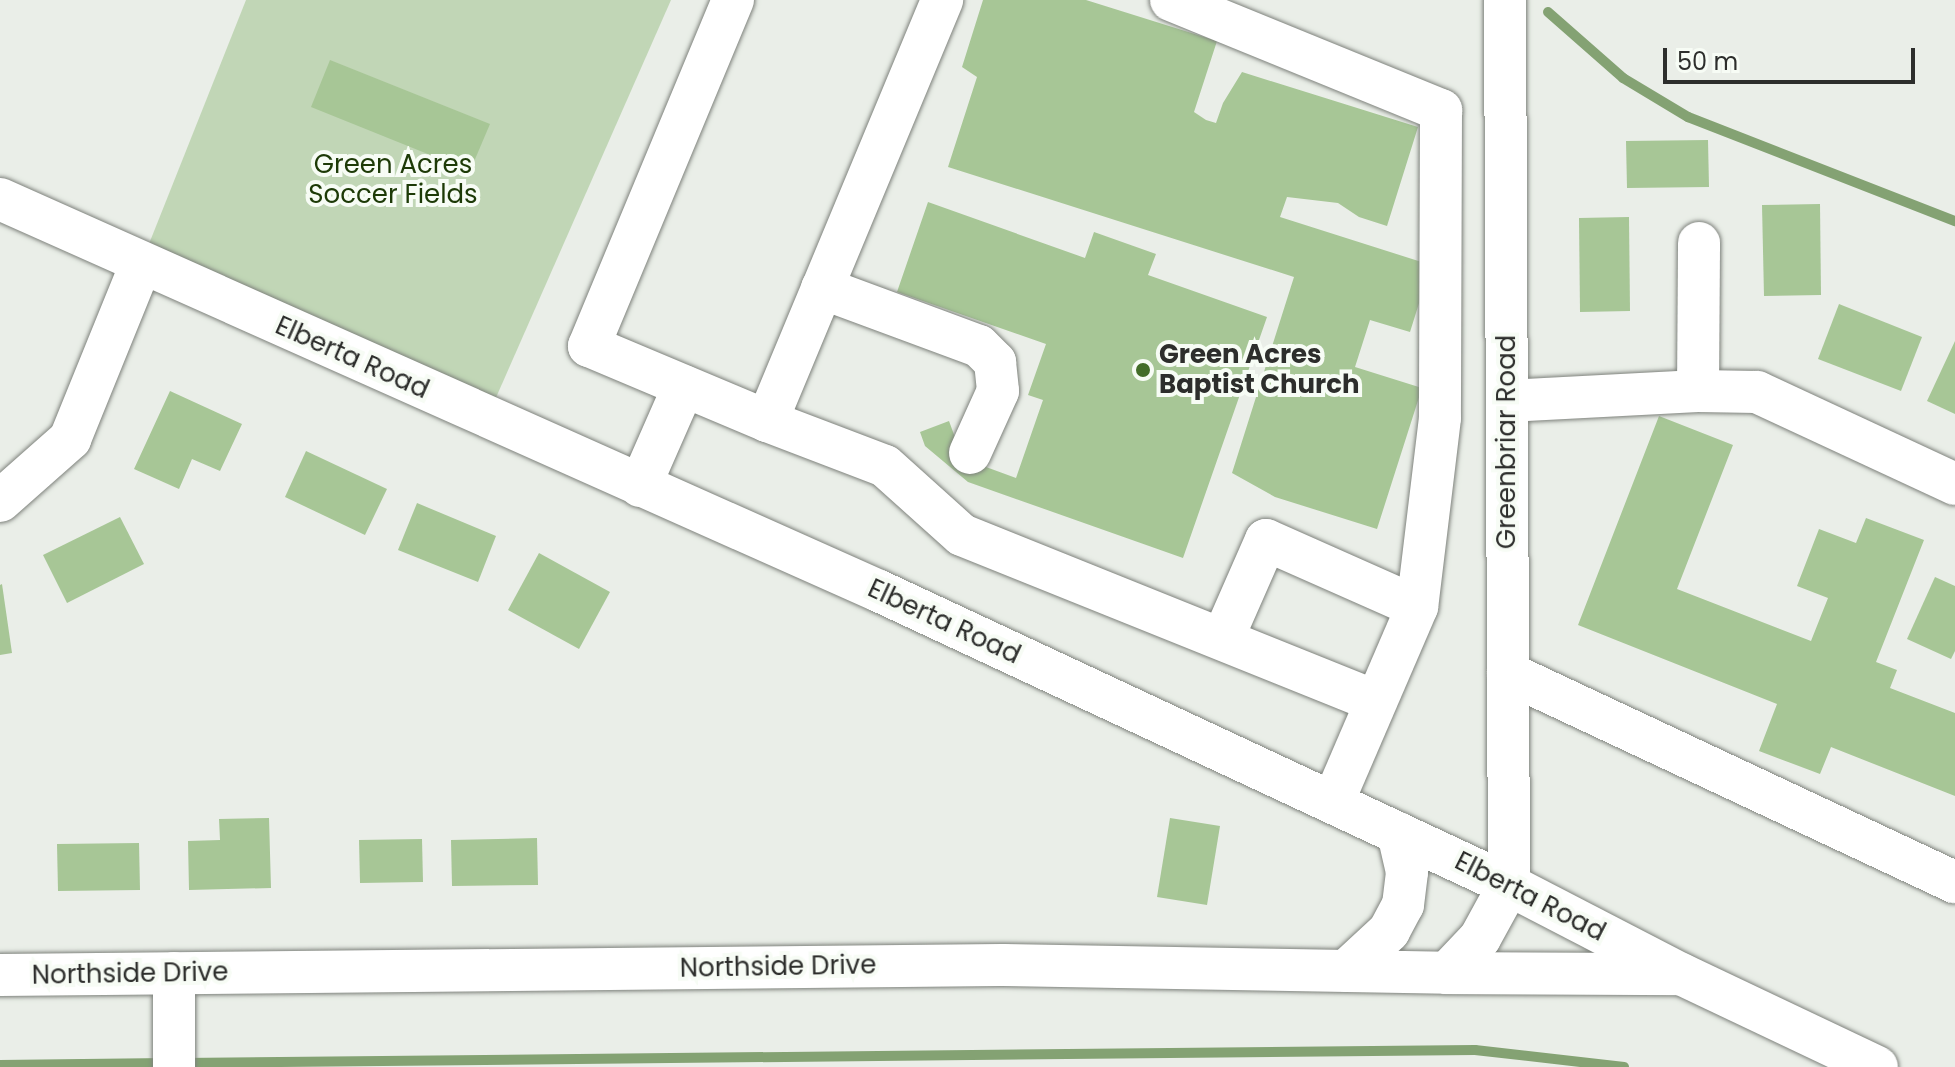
<!DOCTYPE html>
<style>
body{margin:0}
#map{position:relative;width:1955px;height:1067px;overflow:hidden;background:#eaeee8;font-family:Poppins,sans-serif}
div>[style]{position:absolute}
.green>*{inset:0;background:#c1d6b6}
.stream>*{height:10px;margin:-5px;padding:0 5px;transform-origin:5px;border-radius:5px;background:#84a273}
.building>*{inset:0;background:#a7c696}
.roads{filter:drop-shadow(0 0 2px #7e827c) drop-shadow(0 0 2px #7e827c)}
.minor>*{height:42px;margin:-21px;padding:0 21px;transform-origin:21px;border-radius:21px;background:#fff}
.dots>*{width:22px;height:22px;translate:-50% -50%;box-sizing:border-box;border:4px solid #f7fcf5;border-radius:50%}
span{translate:-50% -50%;white-space:nowrap;text-align:center;line-height:1.15;-webkit-text-stroke:8px #f7fcf5;paint-order:stroke}
.park-label{font-size:26px;color:#1d3a07}
.poi-label{font-size:26px;color:#2d2e2c;font-weight:700}
.left{translate:0 -50%;text-align:left}
.street-label{font-size:26px;color:#2d2e2c}
.scale{position:absolute;left:1663px;top:48px;width:252px;height:36px;box-sizing:border-box;border:4px solid #2d2e2c;border-top:0;padding-left:10px;font-size:24px;line-height:28px;white-space:nowrap;color:#2d2e2c;-webkit-text-stroke:6px #f7fcf5;paint-order:stroke}
</style>
<div id="map">
<div class="green">
<div style="clip-path:polygon(246px 0,671px 0,487px 418px,141px 264px)"></div>
</div>
<div class="stream">
<div style="left:1548px;top:12px;width:100px;rotate:41.3deg"></div>
<div style="left:1623px;top:78px;width:76px;rotate:31deg"></div>
<div style="left:1688px;top:117px;width:287px;rotate:21.3deg"></div>
<div style="left:182px;top:1063px;width:1293px;rotate:-0.58deg"></div>
<div style="left:1475px;top:1050px;width:150px;rotate:6.5deg"></div>
<div style="left:0;top:1065px;width:166px;rotate:-0.7deg"></div>
</div>
<div class="building">
<div style="clip-path:polygon(983px 0,1086px 0,1217px 41px,1194px 112px,1206px 120px,1216px 123px,1223px 103px,1242px 72px,1418px 127px,1387px 226px,1359px 217px,1338px 203px,1287px 197px,1280px 217px,1431px 265px,1410px 332px,1370px 320px,1355px 367px,1422px 388px,1377px 529px,1275px 497px,1232px 473px,1294px 277px,948px 167px,977px 77px,962px 67px)"></div>
<div style="clip-path:polygon(330px 60px,490px 124px,470px 171px,311px 107px)"></div>
<div style="clip-path:polygon(1708px 140px,1709px 187px,1627px 188px,1626px 141px)"></div>
<div style="clip-path:polygon(928px 202px,1085px 258px,1094px 232px,1156px 254px,1148px 275px,1267px 317px,1183px 558px,968px 482px,925px 446px,920px 432px,949px 421px,956px 440px,986px 467px,1016px 478px,1043px 400px,1028px 395px,1046px 344px,897px 292px)"></div>
<div style="clip-path:polygon(1820px 204px,1821px 295px,1764px 296px,1762px 205px)"></div>
<div style="clip-path:polygon(1629px 217px,1630px 311px,1580px 312px,1579px 218px)"></div>
<div style="clip-path:polygon(1839px 304px,1922px 337px,1901px 391px,1818px 359px)"></div>
<div style="clip-path:polygon(1955px 341px,1955px 414px,1927px 401px)"></div>
<div style="clip-path:polygon(170px 391px,242px 424px,220px 471px,192px 459px,179px 489px,134px 469px)"></div>
<div style="clip-path:polygon(1659px 416px,1733px 445px,1677px 589px,1811px 641px,1828px 598px,1797px 586px,1819px 529px,1856px 543px,1866px 518px,1924px 540px,1876px 662px,1897px 670px,1890px 688px,1955px 713px,1955px 796px,1831px 747px,1820px 774px,1759px 751px,1777px 704px,1578px 625px)"></div>
<div style="clip-path:polygon(306px 451px,387px 489px,365px 535px,285px 497px)"></div>
<div style="clip-path:polygon(417px 503px,496px 536px,478px 582px,398px 550px)"></div>
<div style="clip-path:polygon(120px 517px,144px 564px,67px 603px,43px 555px)"></div>
<div style="clip-path:polygon(539px 553px,610px 592px,579px 649px,508px 610px)"></div>
<div style="clip-path:polygon(1935px 577px,1955px 586px,1955px 651px,1951px 659px,1907px 639px)"></div>
<div style="clip-path:polygon(2px 584px,12px 653px,0 655px,0 585px)"></div>
<div style="clip-path:polygon(269px 818px,271px 888px,189px 890px,188px 841px,220px 840px,219px 819px)"></div>
<div style="clip-path:polygon(1170px 818px,1220px 826px,1207px 905px,1157px 897px)"></div>
<div style="clip-path:polygon(537px 838px,538px 885px,452px 886px,451px 840px)"></div>
<div style="clip-path:polygon(422px 839px,423px 882px,360px 883px,359px 840px)"></div>
<div style="clip-path:polygon(139px 843px,140px 890px,58px 891px,57px 844px)"></div>
</div>
<div class="roads">
<div class="minor">
<div style="left:733px;top:0;width:375px;rotate:112.6deg"></div>
<div style="left:589px;top:346px;width:193px;rotate:22.8deg"></div>
<div style="left:767px;top:421px;width:456px;rotate:-67.4deg"></div>
<div style="left:1171px;top:0;width:292px;rotate:22.2deg"></div>
<div style="left:1441px;top:110px;width:308px;rotate:90.2deg"></div>
<div style="left:1440px;top:418px;width:190px;rotate:96.9deg"></div>
<div style="left:1417px;top:607px;width:212px;rotate:113.3deg"></div>
<div style="left:0;top:199px;width:962px;rotate:24.04deg"></div>
<div style="left:879px;top:591px;width:695px;rotate:25.02deg"></div>
<div style="left:1509px;top:885px;width:194px;rotate:27.4deg"></div>
<div style="left:1681px;top:974px;width:217px;rotate:25.4deg"></div>
<div style="left:822px;top:288px;width:167px;rotate:20.3deg"></div>
<div style="left:979px;top:346px;width:23px;rotate:45deg"></div>
<div style="left:995px;top:362px;width:29px;rotate:84deg"></div>
<div style="left:998px;top:391px;width:68px;rotate:114.3deg"></div>
<div style="left:1698px;top:391px;width:148px;rotate:-89.6deg"></div>
<div style="left:1507px;top:401px;width:191px;rotate:-3deg"></div>
<div style="left:1698px;top:391px;width:59px;rotate:1deg"></div>
<div style="left:1757px;top:392px;width:218px;rotate:24.9deg"></div>
<div style="left:767px;top:421px;width:126px;rotate:20.9deg"></div>
<div style="left:885px;top:466px;width:103px;rotate:41.9deg"></div>
<div style="left:962px;top:535px;width:445px;rotate:21.9deg"></div>
<div style="left:640px;top:486px;width:109px;rotate:-66.3deg"></div>
<div style="left:0;top:501px;width:94px;rotate:-41.5deg"></div>
<div style="left:70px;top:439px;width:189px;rotate:-67.9deg"></div>
<div style="left:1223px;top:638px;width:107px;rotate:-66.3deg"></div>
<div style="left:1266px;top:540px;width:165px;rotate:23.9deg"></div>
<div style="left:1508px;top:673px;width:493px;rotate:25.1deg"></div>
<div style="left:1346px;top:971px;width:59px;rotate:-42.9deg"></div>
<div style="left:1389px;top:931px;width:30px;rotate:-62deg"></div>
<div style="left:1403px;top:905px;width:33px;rotate:-83deg"></div>
<div style="left:1407px;top:872px;width:40px;rotate:-103deg"></div>
<div style="left:1447px;top:973px;width:227px;rotate:0.3deg"></div>
<div style="left:0;top:975px;width:1004px;rotate:-0.57deg"></div>
<div style="left:1004px;top:965px;width:443px;rotate:1deg"></div>
<div style="left:1447px;top:973px;width:48px;rotate:-46.7deg"></div>
<div style="left:1480px;top:938px;width:60px;rotate:-61.3deg"></div>
<div style="left:1509px;top:885px;width:885px;rotate:-90.26deg"></div>
<div style="left:174px;top:1067px;width:94px;rotate:-90deg"></div>
</div>
</div>
<div class="dots">
<div style="left:1143px;top:370px;background:#436d29"></div>
</div>
<div class="park-label">
<span style="left:393px;top:180px">Green Acres<br>Soccer Fields</span>
</div>
<div class="poi-label">
<span class="left" style="left:1159px;top:370px">Green Acres<br>Baptist Church</span>
</div>
<div class="street-label">
<span style="left:352px;top:358px;rotate:24deg">Elberta Road</span>
<span style="left:1507px;top:442px;rotate:-90deg">Greenbriar Road</span>
<span style="left:944px;top:622px;rotate:25deg">Elberta Road</span>
<span style="left:1530px;top:897px;rotate:27deg">Elberta Road</span>
<span style="left:778px;top:967px;rotate:-1deg">Northside Drive</span>
<span style="left:130px;top:974px;rotate:-1deg">Northside Drive</span>
</div>
<div class="scale">50 m</div>
</div>
